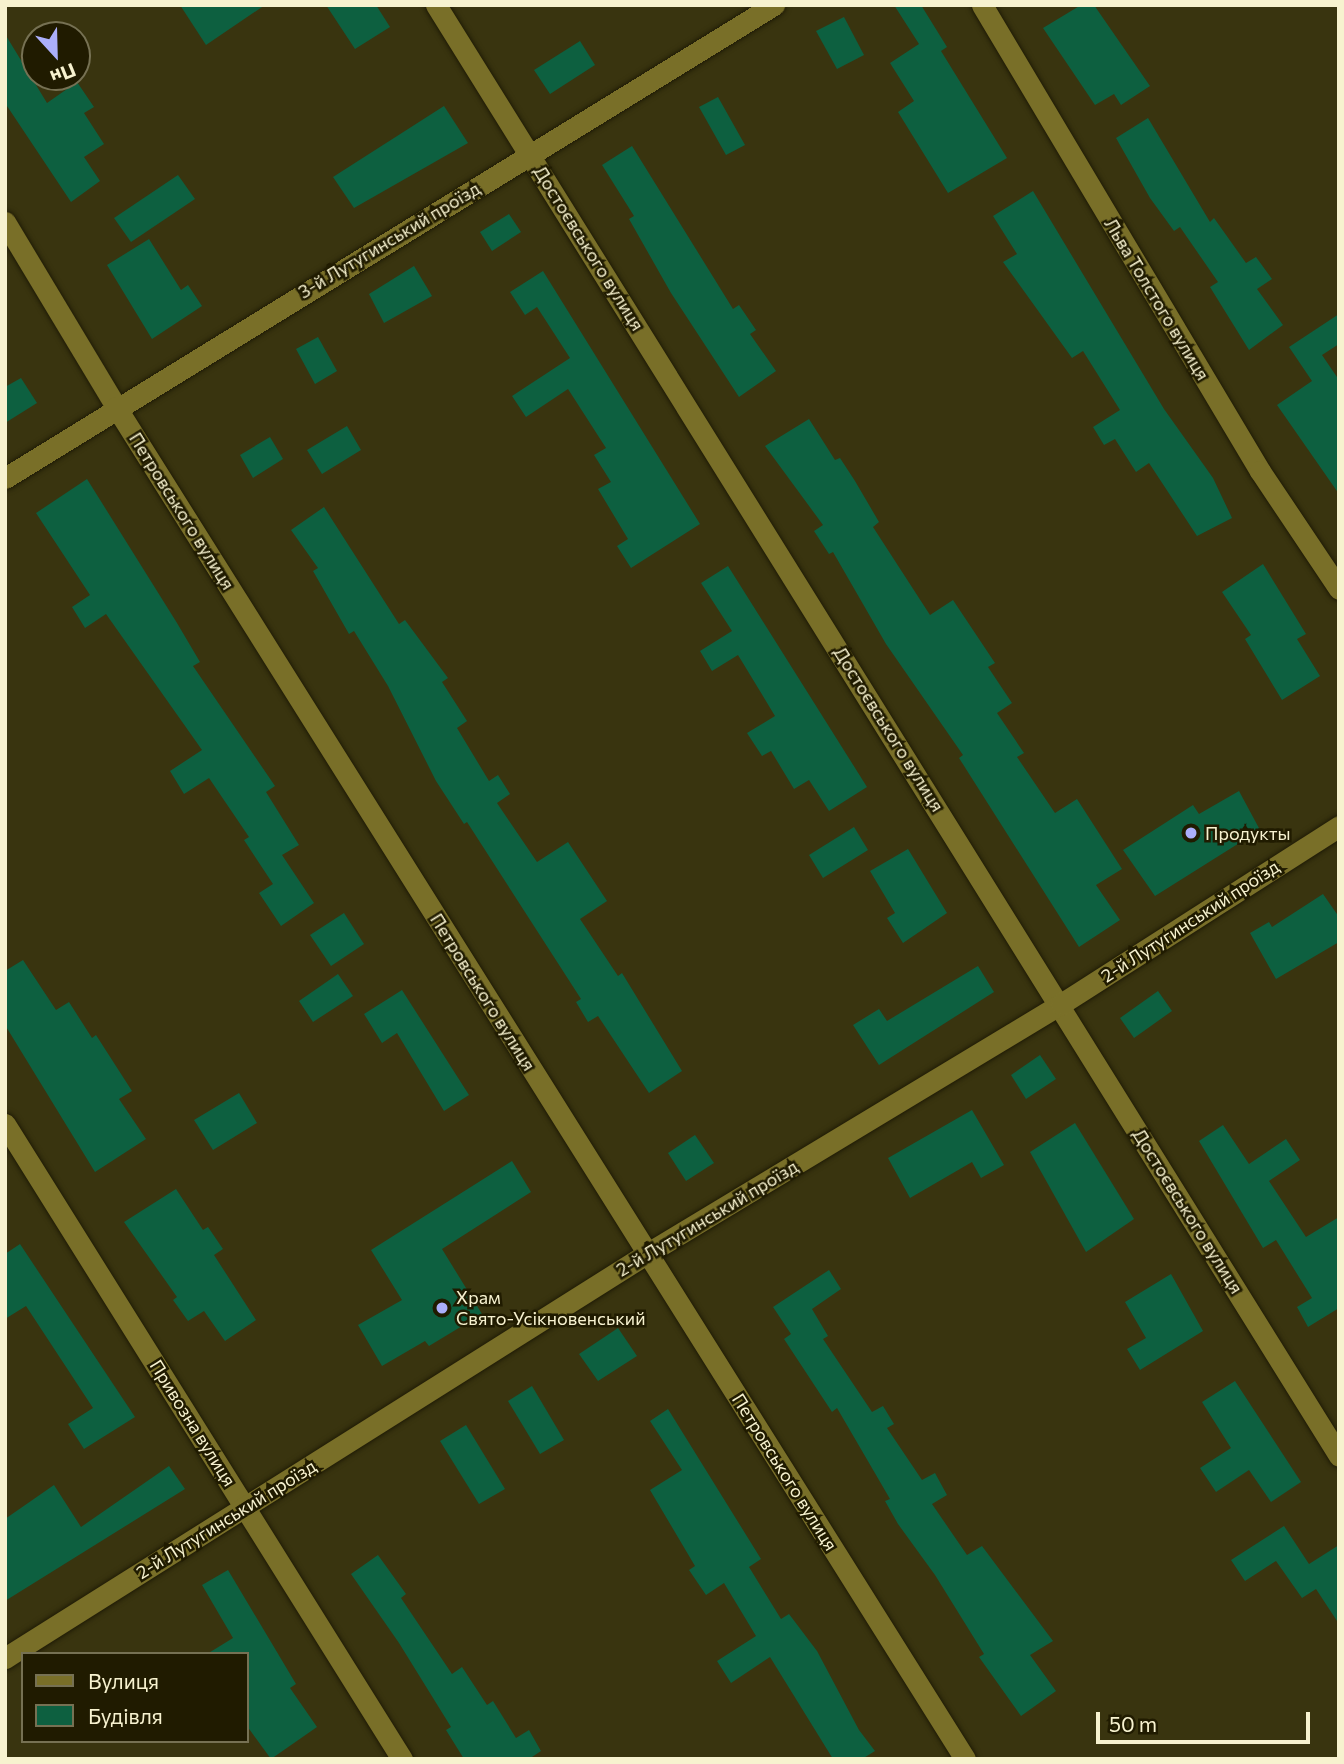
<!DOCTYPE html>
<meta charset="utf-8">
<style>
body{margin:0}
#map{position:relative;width:1344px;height:1764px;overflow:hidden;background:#39340f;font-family:Commissioner,sans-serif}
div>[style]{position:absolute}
.building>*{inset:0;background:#0d6040}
.roads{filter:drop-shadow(0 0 2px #1f1b06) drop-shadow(0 0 2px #1f1b06)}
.street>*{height:21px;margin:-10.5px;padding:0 10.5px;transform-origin:10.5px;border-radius:10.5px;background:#796f28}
.dots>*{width:19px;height:19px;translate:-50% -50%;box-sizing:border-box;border:4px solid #201b00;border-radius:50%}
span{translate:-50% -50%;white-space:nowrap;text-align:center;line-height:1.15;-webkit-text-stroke:5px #201b00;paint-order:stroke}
.street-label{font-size:18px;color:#f7f2cf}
.poi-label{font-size:18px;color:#f7f2cf}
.left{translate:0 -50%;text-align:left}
.frame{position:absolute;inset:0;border:7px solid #f7f2cf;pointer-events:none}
.legend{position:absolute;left:21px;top:1652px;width:228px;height:91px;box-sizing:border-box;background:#201b00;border:2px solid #767153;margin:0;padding:9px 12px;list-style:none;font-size:21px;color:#f7f2cf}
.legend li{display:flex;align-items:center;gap:14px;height:35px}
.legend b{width:35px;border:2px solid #767153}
.north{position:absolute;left:21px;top:21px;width:70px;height:70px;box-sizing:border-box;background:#201b00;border:2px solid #767153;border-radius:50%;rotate:158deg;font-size:19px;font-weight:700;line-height:28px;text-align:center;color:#f7f2cf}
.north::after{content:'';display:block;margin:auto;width:24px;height:32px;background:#abaffb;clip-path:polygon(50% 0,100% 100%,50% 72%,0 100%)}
.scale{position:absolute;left:1096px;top:1712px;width:214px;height:32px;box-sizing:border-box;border:4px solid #f7f2cf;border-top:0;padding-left:9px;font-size:21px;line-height:24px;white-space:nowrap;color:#f7f2cf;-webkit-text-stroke:5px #201b00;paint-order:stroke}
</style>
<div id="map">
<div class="building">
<div style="clip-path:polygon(180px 5px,265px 5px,206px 45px)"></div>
<div style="clip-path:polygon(326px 5px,376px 5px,390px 27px,355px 49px)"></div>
<div style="clip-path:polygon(894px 5px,921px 5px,947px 47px,941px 51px,1007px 158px,948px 193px,898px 112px,914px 101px,890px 63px,919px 44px)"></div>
<div style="clip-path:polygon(1081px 5px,1094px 5px,1150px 86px,1121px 105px,1114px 94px,1095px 105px,1043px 28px)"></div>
<div style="clip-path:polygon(844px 17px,864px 55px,837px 69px,816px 31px)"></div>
<div style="clip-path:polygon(5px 34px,47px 103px,77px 82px,94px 107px,84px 113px,104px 144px,84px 157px,100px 181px,71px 202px,5px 103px)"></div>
<div style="clip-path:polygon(580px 41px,595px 65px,550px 94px,534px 70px)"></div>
<div style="clip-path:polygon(718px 97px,745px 145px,726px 155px,699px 107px)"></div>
<div style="clip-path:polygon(444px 106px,468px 143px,354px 208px,333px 177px)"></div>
<div style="clip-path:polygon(1148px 118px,1210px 222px,1214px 218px,1246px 263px,1256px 257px,1272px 279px,1257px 289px,1283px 325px,1249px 350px,1210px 287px,1218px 282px,1180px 227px,1174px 231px,1150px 198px,1116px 138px)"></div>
<div style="clip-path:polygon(632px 146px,733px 309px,739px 305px,756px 330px,750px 334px,776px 371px,739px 397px,671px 293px,629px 219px,634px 216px,602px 165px)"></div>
<div style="clip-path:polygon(178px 175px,195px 199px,131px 242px,114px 218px)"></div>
<div style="clip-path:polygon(1033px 191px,1164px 409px,1213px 478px,1232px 518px,1197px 536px,1149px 463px,1136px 472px,1115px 439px,1104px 445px,1093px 427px,1120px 410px,1083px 351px,1072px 358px,1003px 262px,1017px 254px,993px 216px)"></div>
<div style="clip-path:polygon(509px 214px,521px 232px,492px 251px,480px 232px)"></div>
<div style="clip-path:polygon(149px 239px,181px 290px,188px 285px,202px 306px,152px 339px,107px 265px)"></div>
<div style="clip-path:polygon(414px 266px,432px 296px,384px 323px,369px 294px)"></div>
<div style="clip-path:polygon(543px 271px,700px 524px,631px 568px,617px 546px,628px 539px,598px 489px,611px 482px,594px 455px,606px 448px,568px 389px,526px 417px,512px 396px,570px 358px,537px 307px,525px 315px,510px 292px)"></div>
<div style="clip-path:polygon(1339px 314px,1339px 344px,1322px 355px,1339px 380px,1339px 494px,1277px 405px,1312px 381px,1289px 347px)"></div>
<div style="clip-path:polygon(318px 337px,337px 371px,315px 384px,296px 349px)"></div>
<div style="clip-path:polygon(21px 378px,37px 403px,5px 423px,5px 387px)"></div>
<div style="clip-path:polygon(809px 419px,835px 460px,840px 458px,855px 481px,879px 522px,873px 527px,930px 615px,953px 600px,995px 663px,988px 667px,1012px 703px,997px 713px,1024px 753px,1017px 757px,1055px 813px,1077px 799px,1122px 869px,1096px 885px,1120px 920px,1079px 947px,959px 758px,963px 755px,886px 644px,833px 552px,829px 554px,814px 531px,823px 525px,765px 446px)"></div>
<div style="clip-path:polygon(347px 426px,361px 450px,322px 474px,307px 450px)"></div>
<div style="clip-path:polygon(270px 437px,283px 459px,253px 478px,240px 455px)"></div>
<div style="clip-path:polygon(87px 479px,177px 623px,200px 662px,193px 666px,275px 786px,266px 792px,299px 845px,282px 855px,314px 903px,281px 926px,259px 893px,273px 884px,244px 840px,249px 837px,209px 778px,184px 794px,170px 771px,202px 750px,106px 614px,85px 628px,72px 607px,90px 595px,36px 513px)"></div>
<div style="clip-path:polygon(324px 507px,399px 624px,405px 620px,448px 678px,442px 682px,467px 721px,457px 728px,489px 781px,498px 775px,510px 794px,497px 803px,537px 862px,568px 842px,607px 901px,580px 919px,618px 976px,622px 973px,682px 1071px,649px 1093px,598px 1016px,588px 1022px,576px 1002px,581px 999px,467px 822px,464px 824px,436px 781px,388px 686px,354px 631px,349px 634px,313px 571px,318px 568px,291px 530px)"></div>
<div style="clip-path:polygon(1263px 564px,1306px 634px,1297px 639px,1320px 676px,1282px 700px,1245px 639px,1251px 635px,1222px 592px)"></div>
<div style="clip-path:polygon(728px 566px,867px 787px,829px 811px,809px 780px,794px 789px,771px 751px,762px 756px,747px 733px,775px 716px,738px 655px,712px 671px,700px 651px,732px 631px,701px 583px)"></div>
<div style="clip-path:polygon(1239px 791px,1260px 830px,1155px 896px,1123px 850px,1193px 805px,1199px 814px)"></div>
<div style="clip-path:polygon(854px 827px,868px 850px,823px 878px,809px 855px)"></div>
<div style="clip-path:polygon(908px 849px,947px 913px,903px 943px,887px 918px,895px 913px,870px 871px)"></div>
<div style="clip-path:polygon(1323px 894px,1339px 917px,1339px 942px,1276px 979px,1250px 933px,1269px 922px,1272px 927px)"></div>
<div style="clip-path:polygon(344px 913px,364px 944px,331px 966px,310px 935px)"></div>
<div style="clip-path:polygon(23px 960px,56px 1010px,69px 1002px,92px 1038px,96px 1035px,132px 1091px,119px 1099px,146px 1139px,95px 1172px,5px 1025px,5px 971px)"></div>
<div style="clip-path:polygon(978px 966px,994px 992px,879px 1065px,853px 1025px,879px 1009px,887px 1021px)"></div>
<div style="clip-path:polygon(338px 974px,353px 996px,313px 1022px,299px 1001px)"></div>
<div style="clip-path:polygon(402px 990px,469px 1095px,444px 1111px,397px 1033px,382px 1043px,364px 1014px)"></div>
<div style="clip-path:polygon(1158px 991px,1172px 1011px,1134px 1038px,1120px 1018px)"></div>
<div style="clip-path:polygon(1040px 1055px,1056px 1079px,1026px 1099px,1011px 1075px)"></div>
<div style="clip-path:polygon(239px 1093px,257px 1123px,213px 1150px,194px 1120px)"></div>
<div style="clip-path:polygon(972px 1110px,1004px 1165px,981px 1178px,972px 1162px,910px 1198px,888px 1158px)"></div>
<div style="clip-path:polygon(1075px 1123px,1134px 1219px,1086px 1252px,1030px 1152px)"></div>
<div style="clip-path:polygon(1223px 1125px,1249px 1164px,1286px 1139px,1300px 1160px,1269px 1181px,1306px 1237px,1339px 1217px,1339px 1308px,1308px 1327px,1297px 1307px,1312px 1298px,1276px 1240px,1263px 1248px,1199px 1141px)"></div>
<div style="clip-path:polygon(695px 1135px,714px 1163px,686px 1181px,668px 1153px)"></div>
<div style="clip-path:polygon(512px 1161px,531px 1192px,442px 1249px,482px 1314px,429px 1346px,425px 1341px,382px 1366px,358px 1325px,402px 1300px,371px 1250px)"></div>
<div style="clip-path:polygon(176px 1189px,203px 1230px,208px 1227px,223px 1249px,214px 1255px,256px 1320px,225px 1341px,204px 1311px,188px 1321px,173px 1300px,177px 1297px,124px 1222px)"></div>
<div style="clip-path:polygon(20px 1244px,135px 1417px,84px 1449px,68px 1424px,93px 1408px,26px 1306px,5px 1319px,5px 1254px)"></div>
<div style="clip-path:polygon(829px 1270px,841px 1289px,812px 1309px,828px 1336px,823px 1339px,872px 1412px,883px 1406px,894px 1424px,887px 1428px,922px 1480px,935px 1473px,947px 1495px,932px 1504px,967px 1555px,982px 1546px,1053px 1641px,1030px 1655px,1056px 1691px,1021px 1716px,979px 1657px,984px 1654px,935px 1575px,898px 1524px,885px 1501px,890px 1499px,837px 1408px,832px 1412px,784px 1339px,791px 1334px,773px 1307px)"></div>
<div style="clip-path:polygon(1171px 1274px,1203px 1331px,1140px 1370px,1127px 1349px,1146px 1338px,1125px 1302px)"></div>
<div style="clip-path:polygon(618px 1328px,637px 1356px,598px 1381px,579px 1354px)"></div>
<div style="clip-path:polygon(1235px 1381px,1301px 1482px,1271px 1502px,1249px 1470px,1216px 1492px,1200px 1468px,1231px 1448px,1202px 1402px)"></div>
<div style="clip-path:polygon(532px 1386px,564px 1440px,540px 1454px,508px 1401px)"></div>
<div style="clip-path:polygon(668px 1409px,761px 1559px,749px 1567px,781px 1619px,789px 1614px,817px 1651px,859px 1730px,875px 1751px,862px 1759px,833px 1759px,770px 1657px,731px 1683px,717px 1661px,756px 1636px,724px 1583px,706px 1595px,689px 1570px,695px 1566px,650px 1490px,682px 1470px,650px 1421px)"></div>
<div style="clip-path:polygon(466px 1425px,505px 1489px,479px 1504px,440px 1441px)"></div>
<div style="clip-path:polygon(169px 1466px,185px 1489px,5px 1601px,5px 1519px,54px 1485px,81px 1527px)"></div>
<div style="clip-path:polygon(1284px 1526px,1309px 1564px,1339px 1545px,1339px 1624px,1316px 1589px,1302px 1598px,1276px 1561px,1245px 1581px,1231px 1560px)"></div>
<div style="clip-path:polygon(378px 1555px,406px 1594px,401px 1598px,452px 1674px,462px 1667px,487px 1705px,493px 1701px,516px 1738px,529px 1730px,541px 1751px,529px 1759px,464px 1759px,446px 1730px,451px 1727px,399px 1643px,351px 1574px)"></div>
<div style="clip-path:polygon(228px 1570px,296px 1684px,290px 1688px,317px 1727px,271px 1759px,247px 1726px,247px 1654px,207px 1654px,233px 1638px,202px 1585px)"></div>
</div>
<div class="roads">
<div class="street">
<div style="left:436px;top:5px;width:1709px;rotate:58.1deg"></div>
<div style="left:982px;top:5px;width:543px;rotate:59.18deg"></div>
<div style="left:1260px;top:471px;width:142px;rotate:56.2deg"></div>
<div style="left:5px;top:222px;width:216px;rotate:59deg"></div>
<div style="left:116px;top:407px;width:1596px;rotate:57.87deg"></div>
<div style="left:5px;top:478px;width:903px;rotate:-31.6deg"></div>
<div style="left:5px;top:1124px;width:749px;rotate:57.99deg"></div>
<div style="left:5px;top:1658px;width:760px;rotate:-32.21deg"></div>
<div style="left:648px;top:1253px;width:482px;rotate:-31.1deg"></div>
<div style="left:1061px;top:1004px;width:330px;rotate:-32.6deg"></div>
</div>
</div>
<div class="dots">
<div style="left:1191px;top:833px;background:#abaffb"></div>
<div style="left:442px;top:1308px;background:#abaffb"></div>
</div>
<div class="street-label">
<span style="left:389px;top:240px;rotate:-31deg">3-й Лутугинський проїзд</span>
<span style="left:589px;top:248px;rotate:58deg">Достоєвського вулиця</span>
<span style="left:1157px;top:299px;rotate:59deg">Льва Толстого вулиця</span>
<span style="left:182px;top:511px;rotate:58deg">Петровського вулиця</span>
<span style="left:889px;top:729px;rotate:58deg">Достоєвського вулиця</span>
<span style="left:1190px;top:921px;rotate:-33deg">2-й Лутугинський проїзд</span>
<span style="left:483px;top:992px;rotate:58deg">Петровського вулиця</span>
<span style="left:1188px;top:1211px;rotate:58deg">Достоєвського вулиця</span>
<span style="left:707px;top:1218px;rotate:-31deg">2-й Лутугинський проїзд</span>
<span style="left:193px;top:1423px;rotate:58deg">Привозна вулиця</span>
<span style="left:785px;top:1472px;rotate:58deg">Петровського вулиця</span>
<span style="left:226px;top:1519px;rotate:-32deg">2-й Лутугинський проїзд</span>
</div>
<div class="poi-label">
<span class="left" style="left:1205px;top:833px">Продукты</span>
<span class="left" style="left:456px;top:1308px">Храм<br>Свято-Усікновенський</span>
</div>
<div class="frame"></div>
<ul class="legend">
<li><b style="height:9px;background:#796f28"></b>Вулиця</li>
<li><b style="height:19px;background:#0d6040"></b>Будівля</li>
</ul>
<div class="north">Пн</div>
<div class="scale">50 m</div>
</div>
